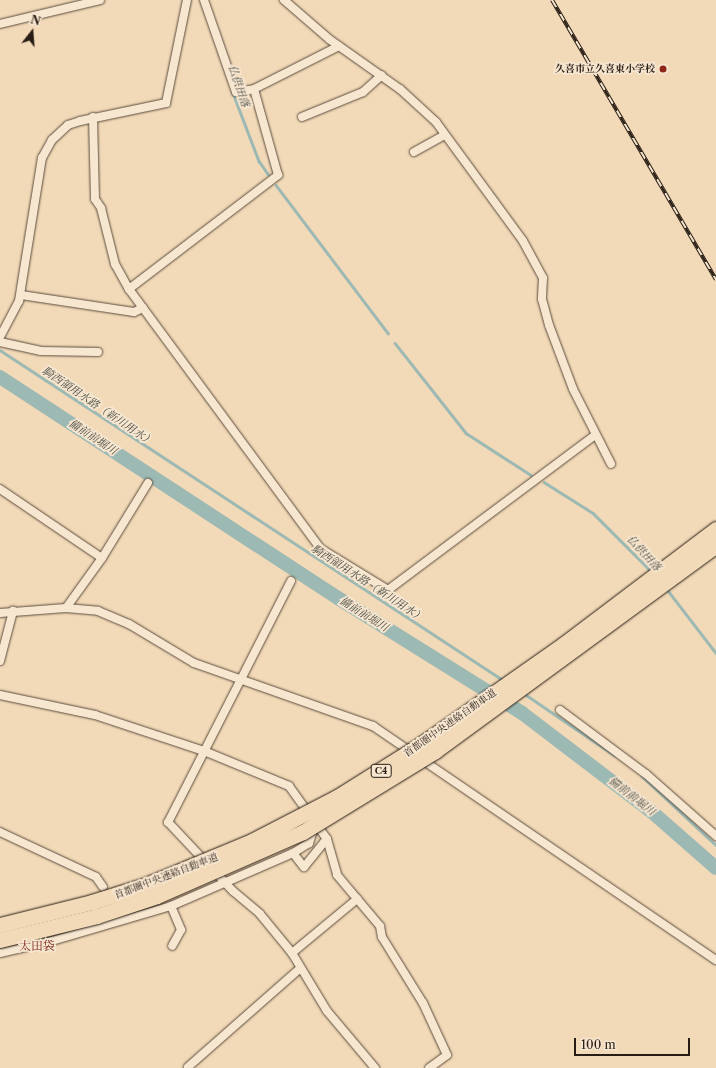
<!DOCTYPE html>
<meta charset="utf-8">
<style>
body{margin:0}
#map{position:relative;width:716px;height:1068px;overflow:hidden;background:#f2d9b7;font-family:"Libre Caslon Text","Noto Serif JP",serif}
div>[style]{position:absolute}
.stream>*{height:2.5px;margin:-1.25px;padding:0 1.25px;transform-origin:1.25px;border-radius:1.25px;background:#9cb9b4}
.river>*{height:14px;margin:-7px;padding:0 7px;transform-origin:7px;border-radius:7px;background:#9cb9b4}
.roads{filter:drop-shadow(0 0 1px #5a4c3d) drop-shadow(0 0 1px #5a4c3d)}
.minor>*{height:8px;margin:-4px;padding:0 4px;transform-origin:4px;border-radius:4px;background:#f7e6d0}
.rail>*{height:4px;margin-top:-2px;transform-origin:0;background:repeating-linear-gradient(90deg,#f7e6d0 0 8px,#271d14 0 16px);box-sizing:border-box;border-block:1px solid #271d14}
.bridges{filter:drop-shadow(0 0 1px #271d14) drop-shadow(0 0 1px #271d14)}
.motorway-bridge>*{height:15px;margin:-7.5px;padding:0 7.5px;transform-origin:7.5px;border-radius:7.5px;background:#f2d9b7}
.dots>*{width:11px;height:11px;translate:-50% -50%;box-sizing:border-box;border:2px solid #f7e6d0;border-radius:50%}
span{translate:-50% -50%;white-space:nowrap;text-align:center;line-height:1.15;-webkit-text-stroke:3.5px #f7e6d0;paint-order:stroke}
.shield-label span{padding:1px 3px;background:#f7e6d0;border:1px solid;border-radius:3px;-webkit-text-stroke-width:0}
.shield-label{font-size:9px;color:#271d14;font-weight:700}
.poi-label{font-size:10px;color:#271d14;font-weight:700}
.right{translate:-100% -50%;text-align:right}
.street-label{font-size:10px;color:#271d14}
.water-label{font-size:11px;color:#4a4c44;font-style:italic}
.quarter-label{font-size:12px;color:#7a1f14}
.north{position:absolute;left:12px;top:12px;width:40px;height:40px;-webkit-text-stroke:3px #f7e6d0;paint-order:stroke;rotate:17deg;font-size:11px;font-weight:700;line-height:16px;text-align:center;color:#271d14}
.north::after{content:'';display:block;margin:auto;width:14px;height:18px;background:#271d14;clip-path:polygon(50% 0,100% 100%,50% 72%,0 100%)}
.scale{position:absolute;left:574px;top:1038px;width:116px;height:18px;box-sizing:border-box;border:2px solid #271d14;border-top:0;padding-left:5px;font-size:12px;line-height:14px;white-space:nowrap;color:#271d14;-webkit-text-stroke:3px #f7e6d0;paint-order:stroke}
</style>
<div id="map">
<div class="stream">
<div style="left:233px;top:93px;width:73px;rotate:69.1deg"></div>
<div style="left:259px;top:161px;width:16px;rotate:55deg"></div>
<div style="left:276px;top:185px;width:186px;rotate:52.9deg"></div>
<div style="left:395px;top:343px;width:115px;rotate:51.7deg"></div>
<div style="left:466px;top:433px;width:77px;rotate:32.9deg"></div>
<div style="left:0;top:350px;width:602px;rotate:33.27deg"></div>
<div style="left:544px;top:482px;width:58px;rotate:32.3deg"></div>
<div style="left:593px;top:513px;width:83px;rotate:45deg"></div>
<div style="left:666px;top:588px;width:82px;rotate:52.4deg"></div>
<div style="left:522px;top:692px;width:112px;rotate:34.4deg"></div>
<div style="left:642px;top:776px;width:101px;rotate:43deg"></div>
</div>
<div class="river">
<div style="left:0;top:377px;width:404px;rotate:33.2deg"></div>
<div style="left:338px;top:598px;width:217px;rotate:32deg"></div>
<div style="left:522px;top:713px;width:163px;rotate:37.3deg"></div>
<div style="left:652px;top:812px;width:85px;rotate:41.2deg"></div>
</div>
<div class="roads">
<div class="minor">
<div style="left:204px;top:0;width:97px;rotate:70.8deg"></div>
<div style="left:236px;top:92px;width:18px;rotate:-9deg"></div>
<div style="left:254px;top:89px;width:95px;rotate:-26.8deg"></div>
<div style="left:284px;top:0;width:60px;rotate:40.9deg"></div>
<div style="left:329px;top:39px;width:87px;rotate:35.2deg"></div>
<div style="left:400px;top:89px;width:49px;rotate:42.5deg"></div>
<div style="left:436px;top:122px;width:147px;rotate:53.8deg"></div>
<div style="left:523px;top:241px;width:42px;rotate:61.6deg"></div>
<div style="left:543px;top:278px;width:21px;rotate:93deg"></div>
<div style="left:542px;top:299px;width:27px;rotate:75deg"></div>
<div style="left:549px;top:325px;width:68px;rotate:69.4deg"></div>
<div style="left:573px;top:389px;width:84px;rotate:63.1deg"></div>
<div style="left:0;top:24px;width:103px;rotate:-13.5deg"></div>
<div style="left:93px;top:117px;width:82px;rotate:88.6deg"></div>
<div style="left:95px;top:199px;width:11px;rotate:56deg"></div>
<div style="left:101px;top:208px;width:58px;rotate:76deg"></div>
<div style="left:115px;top:264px;width:29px;rotate:61deg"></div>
<div style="left:129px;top:289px;width:188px;rotate:-37.4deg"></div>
<div style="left:278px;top:175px;width:89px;rotate:-105.6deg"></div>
<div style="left:302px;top:117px;width:66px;rotate:-22.3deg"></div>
<div style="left:363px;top:92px;width:25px;rotate:-42deg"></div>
<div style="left:414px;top:152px;width:35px;rotate:-29deg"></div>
<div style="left:129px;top:289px;width:323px;rotate:53.6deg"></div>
<div style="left:321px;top:549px;width:79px;rotate:31.5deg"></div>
<div style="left:388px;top:590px;width:259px;rotate:-36.8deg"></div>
<div style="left:21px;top:295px;width:114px;rotate:8.6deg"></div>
<div style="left:134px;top:312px;width:10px;rotate:-24deg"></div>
<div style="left:0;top:337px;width:41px;rotate:-62.2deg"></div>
<div style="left:19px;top:301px;width:145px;rotate:-80.9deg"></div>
<div style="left:42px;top:158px;width:21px;rotate:-61deg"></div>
<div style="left:52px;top:140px;width:22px;rotate:-43deg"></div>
<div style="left:68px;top:125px;width:13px;rotate:-18deg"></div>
<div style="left:80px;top:121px;width:88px;rotate:-11.8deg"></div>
<div style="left:166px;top:103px;width:105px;rotate:-78.5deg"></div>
<div style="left:0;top:342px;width:42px;rotate:12.4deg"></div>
<div style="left:41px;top:351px;width:57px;rotate:1deg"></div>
<div style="left:0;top:489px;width:123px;rotate:34.1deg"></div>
<div style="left:291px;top:581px;width:271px;rotate:117deg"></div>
<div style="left:168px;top:822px;width:95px;rotate:46.7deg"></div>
<div style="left:233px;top:891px;width:35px;rotate:40deg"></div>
<div style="left:260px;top:914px;width:50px;rotate:50.6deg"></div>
<div style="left:292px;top:953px;width:68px;rotate:58.9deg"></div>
<div style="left:327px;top:1011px;width:75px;rotate:49.9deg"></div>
<div style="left:66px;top:608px;width:62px;rotate:-54.2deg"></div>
<div style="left:102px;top:558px;width:88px;rotate:-58.5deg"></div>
<div style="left:0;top:613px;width:66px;rotate:-4.3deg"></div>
<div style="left:66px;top:608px;width:32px;rotate:5deg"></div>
<div style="left:98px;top:611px;width:34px;rotate:23deg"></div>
<div style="left:129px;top:624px;width:76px;rotate:31deg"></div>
<div style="left:194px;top:663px;width:190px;rotate:19.4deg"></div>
<div style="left:373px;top:726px;width:46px;rotate:34.4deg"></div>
<div style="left:0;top:661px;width:52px;rotate:-75.4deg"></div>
<div style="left:0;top:695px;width:97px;rotate:11.9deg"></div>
<div style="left:95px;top:715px;width:115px;rotate:18.3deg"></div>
<div style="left:204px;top:751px;width:92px;rotate:22.4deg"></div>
<div style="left:289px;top:786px;width:65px;rotate:54.4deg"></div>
<div style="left:327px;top:839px;width:37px;rotate:74deg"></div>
<div style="left:337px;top:875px;width:67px;rotate:49.9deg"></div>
<div style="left:380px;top:926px;width:11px;rotate:80deg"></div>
<div style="left:382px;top:937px;width:78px;rotate:58.2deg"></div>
<div style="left:423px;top:1003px;width:57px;rotate:65.2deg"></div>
<div style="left:447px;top:1055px;width:22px;rotate:144deg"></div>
<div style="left:560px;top:710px;width:107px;rotate:36.7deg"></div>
<div style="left:646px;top:774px;width:94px;rotate:41.5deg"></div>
<div style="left:421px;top:759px;width:357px;rotate:34.3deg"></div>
<div style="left:314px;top:827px;width:17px;rotate:107deg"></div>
<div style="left:309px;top:843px;width:19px;rotate:148deg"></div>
<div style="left:293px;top:853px;width:18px;rotate:52deg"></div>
<div style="left:304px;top:867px;width:36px;rotate:-51deg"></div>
<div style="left:0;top:832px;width:106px;rotate:25.1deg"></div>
<div style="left:96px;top:877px;width:12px;rotate:55deg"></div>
<div style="left:171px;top:906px;width:26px;rotate:67deg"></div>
<div style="left:181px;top:930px;width:18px;rotate:119deg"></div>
<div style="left:0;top:953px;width:53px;rotate:-13deg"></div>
<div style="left:52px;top:941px;width:124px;rotate:-16.4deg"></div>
<div style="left:171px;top:906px;width:133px;rotate:-23.5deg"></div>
<div style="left:292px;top:953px;width:85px;rotate:-39.7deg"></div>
<div style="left:188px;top:1067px;width:148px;rotate:-41.4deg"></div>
</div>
</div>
<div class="rail">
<div style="left:552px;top:0;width:324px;rotate:59.6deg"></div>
</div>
<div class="bridges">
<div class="motorway-bridge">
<div style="left:0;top:925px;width:95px;rotate:-14deg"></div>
<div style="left:92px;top:902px;width:57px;rotate:-17.5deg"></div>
<div style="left:146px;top:885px;width:115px;rotate:-22.5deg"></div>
<div style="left:252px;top:841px;width:96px;rotate:-27.4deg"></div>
<div style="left:337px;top:797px;width:102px;rotate:-32.1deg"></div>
<div style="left:423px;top:743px;width:172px;rotate:-35.1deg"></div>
<div style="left:564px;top:644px;width:191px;rotate:-37.1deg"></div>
<div style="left:0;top:940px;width:100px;rotate:-13.9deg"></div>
<div style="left:97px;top:916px;width:63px;rotate:-18.4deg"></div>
<div style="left:157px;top:896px;width:159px;rotate:-23.7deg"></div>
<div style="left:303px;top:832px;width:155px;rotate:-31.5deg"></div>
<div style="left:435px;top:751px;width:348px;rotate:-36.2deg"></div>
</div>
</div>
<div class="dots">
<div style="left:663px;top:69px;background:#8f2418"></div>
</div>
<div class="shield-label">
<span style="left:381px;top:771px">C4</span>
</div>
<div class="poi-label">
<span class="right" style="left:655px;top:69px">久喜市立久喜東小学校</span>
</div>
<div class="street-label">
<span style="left:450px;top:723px;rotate:-35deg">首都圏中央連絡自動車道</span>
<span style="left:166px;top:876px;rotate:-21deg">首都圏中央連絡自動車道</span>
</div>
<div class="water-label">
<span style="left:239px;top:86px;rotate:71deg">仏供田落</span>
<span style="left:98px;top:406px;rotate:34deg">騎西領用水路（新川用水）</span>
<span style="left:93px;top:437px;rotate:33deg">備前前堀川</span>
<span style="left:644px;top:553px;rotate:47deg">仏供田落</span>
<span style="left:368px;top:583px;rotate:33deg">騎西領用水路（新川用水）</span>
<span style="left:364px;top:614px;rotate:32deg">備前前堀川</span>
<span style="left:632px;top:796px;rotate:38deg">備前前堀川</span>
</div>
<div class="quarter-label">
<span style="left:37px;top:946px">太田袋</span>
</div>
<div class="north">N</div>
<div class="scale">100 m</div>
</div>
